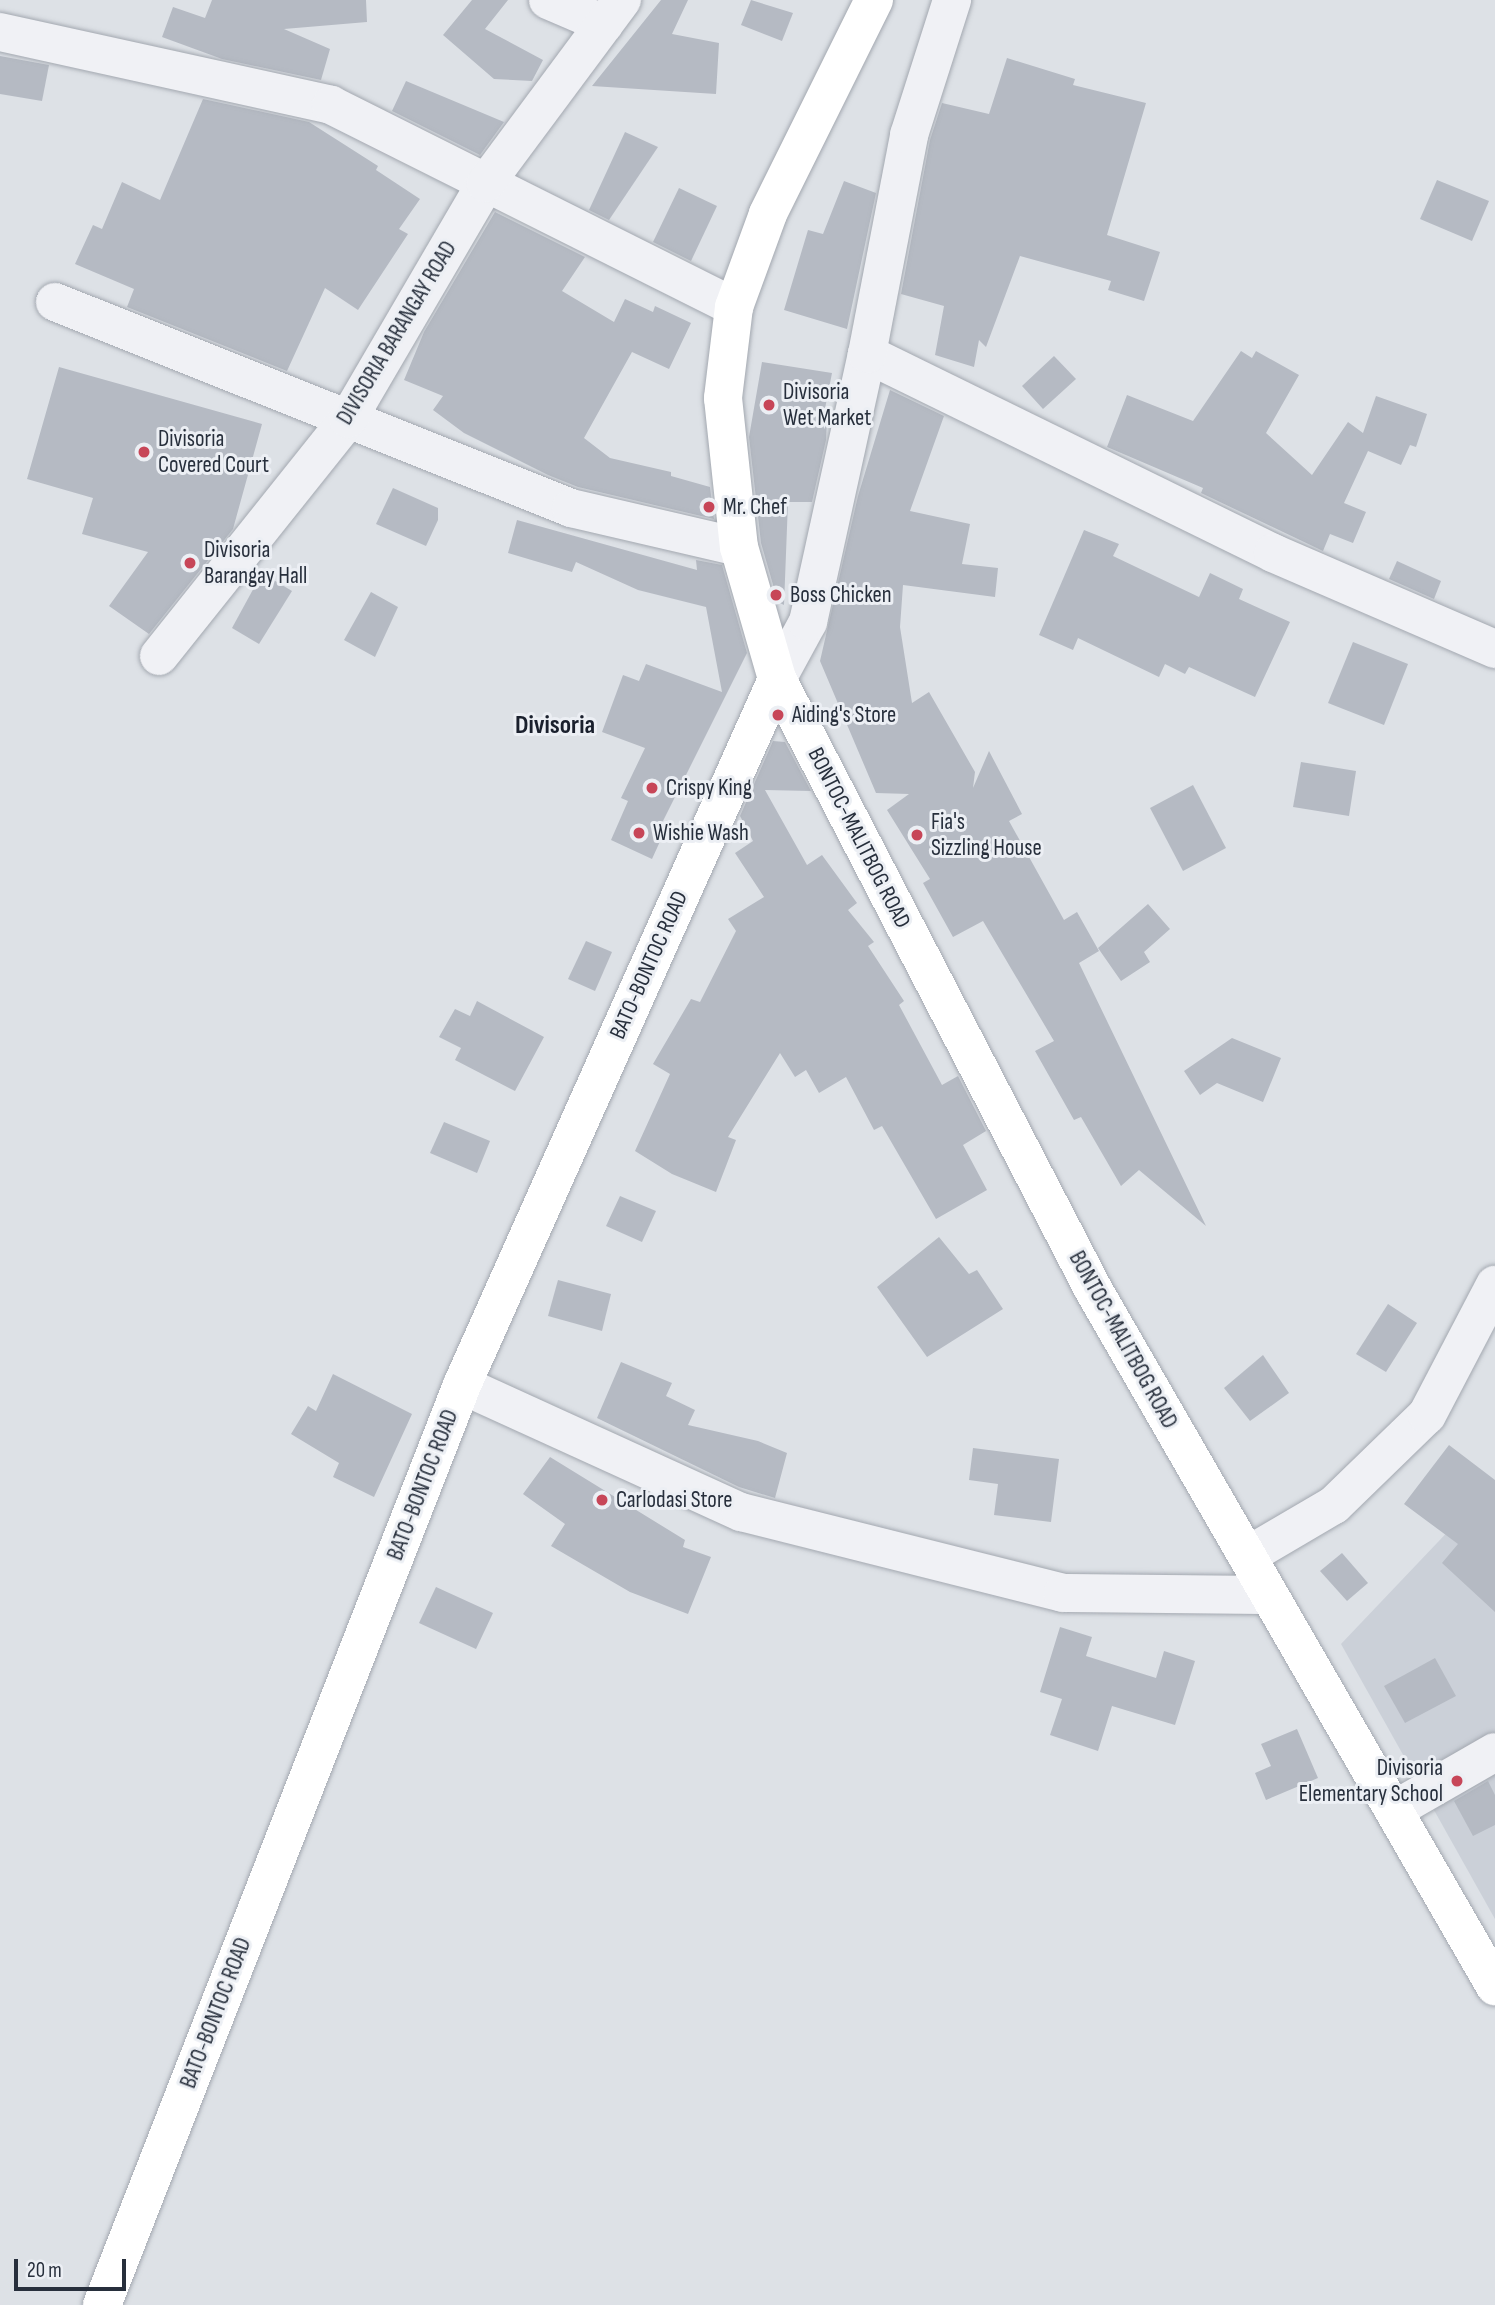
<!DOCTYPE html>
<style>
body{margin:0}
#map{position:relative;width:1495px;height:2305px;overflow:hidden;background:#dde1e6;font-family:"Sofia Sans Condensed",sans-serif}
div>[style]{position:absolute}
.built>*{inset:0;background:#cbd0d8}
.building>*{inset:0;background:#b5bac3}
.roads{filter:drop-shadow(0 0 2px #a3a8b0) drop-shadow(0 0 2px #a3a8b0)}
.minor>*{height:38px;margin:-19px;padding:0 19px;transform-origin:19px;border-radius:19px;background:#f0f1f5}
.major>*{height:38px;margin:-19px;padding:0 19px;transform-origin:19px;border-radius:19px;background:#fff}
.dots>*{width:19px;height:19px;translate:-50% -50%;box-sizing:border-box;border:4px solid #eceff4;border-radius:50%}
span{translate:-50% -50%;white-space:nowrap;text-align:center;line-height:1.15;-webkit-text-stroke:6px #eceff4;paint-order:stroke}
.street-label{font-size:23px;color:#272f3c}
.poi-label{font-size:23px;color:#272f3c}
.left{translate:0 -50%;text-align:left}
.right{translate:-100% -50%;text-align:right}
.quarter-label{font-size:26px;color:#1a202d;font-weight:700}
.scale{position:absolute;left:14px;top:2259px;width:112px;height:32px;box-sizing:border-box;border:4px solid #272f3c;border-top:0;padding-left:9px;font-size:21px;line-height:24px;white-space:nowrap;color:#272f3c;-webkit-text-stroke:5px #eceff4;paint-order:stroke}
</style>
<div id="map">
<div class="built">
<div style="clip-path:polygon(1495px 1482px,1495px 1919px,1341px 1644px)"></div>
</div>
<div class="building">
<div style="clip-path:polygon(212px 0,366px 0,367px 22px,284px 29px,330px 49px,321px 80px,222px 59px,162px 37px,173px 7px,205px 18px)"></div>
<div style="clip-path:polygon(472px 0,508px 0,485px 29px,543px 60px,532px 81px,494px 79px,443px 35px)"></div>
<div style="clip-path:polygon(661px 0,688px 0,672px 34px,719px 43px,716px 94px,592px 86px)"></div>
<div style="clip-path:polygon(751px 0,793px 13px,782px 41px,741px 25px)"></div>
<div style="clip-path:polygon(0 56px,49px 65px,42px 101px,0 94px)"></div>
<div style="clip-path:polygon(1007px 58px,1075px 79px,1073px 85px,1146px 103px,1107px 235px,1160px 252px,1144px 301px,1108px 290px,1111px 281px,1020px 256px,986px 347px,979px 340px,974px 367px,935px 355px,944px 306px,901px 294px,930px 140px,942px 103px,989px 114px)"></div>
<div style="clip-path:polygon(406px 81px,504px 122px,480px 155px,392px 111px)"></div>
<div style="clip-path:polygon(203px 99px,309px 122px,378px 166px,376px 170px,420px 199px,399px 229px,408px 234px,358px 310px,325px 288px,287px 371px,127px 307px,134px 289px,75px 264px,93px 225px,102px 229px,122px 182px,160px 200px)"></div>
<div style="clip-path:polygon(625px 132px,658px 147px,609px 220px,589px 210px)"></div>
<div style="clip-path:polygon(1437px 180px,1489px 201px,1472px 241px,1420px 219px)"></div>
<div style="clip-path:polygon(844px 181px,876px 193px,847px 329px,784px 310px,808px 230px,823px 234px)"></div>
<div style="clip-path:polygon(679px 188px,717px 206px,691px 261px,653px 242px)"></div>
<div style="clip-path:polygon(495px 212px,585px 257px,562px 291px,614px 322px,625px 299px,653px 312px,655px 306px,691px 323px,669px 369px,632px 352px,584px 438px,610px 458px,671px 472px,671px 476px,710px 487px,714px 519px,578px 487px,548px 475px,464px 433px,433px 410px,443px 396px,404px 380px,424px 332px)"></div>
<div style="clip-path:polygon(1241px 351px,1252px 358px,1256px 351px,1299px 375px,1266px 433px,1312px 475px,1348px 422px,1363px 433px,1376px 396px,1427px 414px,1416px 447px,1410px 445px,1401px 465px,1368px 451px,1344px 503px,1366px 512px,1353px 543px,1330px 534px,1323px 551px,1201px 493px,1203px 488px,1107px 447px,1127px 395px,1193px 421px)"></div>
<div style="clip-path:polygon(1054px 356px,1076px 379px,1043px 409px,1022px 386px)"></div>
<div style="clip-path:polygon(762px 362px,832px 373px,823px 419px,827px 420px,826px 440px,812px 502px,788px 502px,784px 605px,778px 602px,761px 543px,749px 437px)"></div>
<div style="clip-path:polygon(59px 367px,262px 424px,233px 529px,149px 634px,109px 606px,148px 552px,82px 534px,93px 498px,27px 479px)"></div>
<div style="clip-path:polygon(890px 390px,944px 416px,910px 511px,970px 524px,962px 564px,998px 568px,995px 597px,903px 585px,900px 627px,912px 703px,929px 692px,975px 772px,973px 788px,989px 751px,1022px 814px,1009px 821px,1064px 920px,1077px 912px,1099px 951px,1079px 963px,1206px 1226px,1139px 1170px,1121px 1186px,1081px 1117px,1074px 1120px,1035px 1051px,1054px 1041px,983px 921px,953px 937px,923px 883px,930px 879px,887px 810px,909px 794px,876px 793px,820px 661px,858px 496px)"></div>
<div style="clip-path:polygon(393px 488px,438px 508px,438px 520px,426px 546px,376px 524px)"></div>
<div style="clip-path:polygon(517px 520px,697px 570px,696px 560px,722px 565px,747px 653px,662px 823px,667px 826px,652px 859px,611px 840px,628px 801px,621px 798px,645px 748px,602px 732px,623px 675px,639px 681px,646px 664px,722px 692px,706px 607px,638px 590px,576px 562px,572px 572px,508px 553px)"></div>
<div style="clip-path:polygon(1084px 530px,1119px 544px,1113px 556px,1199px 597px,1210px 573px,1243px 589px,1239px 599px,1290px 622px,1255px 697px,1189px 667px,1185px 674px,1165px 664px,1159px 677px,1078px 638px,1073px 650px,1039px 635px)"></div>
<div style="clip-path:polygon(1397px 561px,1441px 581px,1434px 599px,1389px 579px)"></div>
<div style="clip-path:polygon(262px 573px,292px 591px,259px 644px,232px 628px)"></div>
<div style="clip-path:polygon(371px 592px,398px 607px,375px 657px,344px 640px)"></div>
<div style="clip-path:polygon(1353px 642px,1408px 664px,1384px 725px,1328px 703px)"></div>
<div style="clip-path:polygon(773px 741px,785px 742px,811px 791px,765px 790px,807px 865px,822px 855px,857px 903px,848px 910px,874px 942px,868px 946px,904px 1001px,899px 1005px,942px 1085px,958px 1076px,986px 1131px,963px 1145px,987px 1190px,936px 1219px,882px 1126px,874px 1130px,846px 1077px,819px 1093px,806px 1070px,795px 1077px,780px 1053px,728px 1137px,736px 1140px,716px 1192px,672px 1174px,635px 1151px,670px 1074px,653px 1064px,691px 999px,700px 1002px,736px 931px,728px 919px,764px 897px,735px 853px,753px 841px,740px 816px)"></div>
<div style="clip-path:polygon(1301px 762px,1356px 771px,1349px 816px,1293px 807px)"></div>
<div style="clip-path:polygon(1193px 785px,1226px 848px,1183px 871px,1150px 808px)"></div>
<div style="clip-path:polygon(1148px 904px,1170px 929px,1144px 952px,1150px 962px,1121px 981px,1098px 948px)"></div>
<div style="clip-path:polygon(586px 941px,612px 952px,595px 991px,568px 979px)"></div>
<div style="clip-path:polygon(477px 1001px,544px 1037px,515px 1091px,455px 1060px,461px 1048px,439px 1037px,455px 1009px,470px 1016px)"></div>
<div style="clip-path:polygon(1232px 1038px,1281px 1058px,1263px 1102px,1217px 1083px,1200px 1095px,1184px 1071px)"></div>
<div style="clip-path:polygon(444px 1122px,490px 1141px,477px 1173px,430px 1153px)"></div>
<div style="clip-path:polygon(620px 1196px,656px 1211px,642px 1242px,606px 1226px)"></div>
<div style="clip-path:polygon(939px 1237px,969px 1274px,977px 1270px,1003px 1309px,927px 1357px,877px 1287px)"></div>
<div style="clip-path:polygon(558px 1280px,611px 1294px,602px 1331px,548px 1316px)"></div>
<div style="clip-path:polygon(1388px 1304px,1417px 1323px,1386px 1372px,1356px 1354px)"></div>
<div style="clip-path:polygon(1263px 1355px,1289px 1393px,1250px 1421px,1224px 1388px)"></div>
<div style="clip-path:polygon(621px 1362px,672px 1383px,666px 1396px,695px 1410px,688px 1425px,758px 1441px,787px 1453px,775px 1498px,739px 1487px,597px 1418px)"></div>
<div style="clip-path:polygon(333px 1374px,412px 1414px,374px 1497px,333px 1477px,339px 1463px,291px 1434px,308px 1406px,316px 1411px)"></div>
<div style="clip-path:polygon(1449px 1445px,1495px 1480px,1495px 1612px,1442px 1563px,1458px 1544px,1404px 1504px)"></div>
<div style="clip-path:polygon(973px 1448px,1059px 1459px,1051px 1522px,994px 1515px,998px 1484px,969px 1480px)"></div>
<div style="clip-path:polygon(550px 1457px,685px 1540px,683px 1547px,711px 1557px,688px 1614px,630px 1592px,551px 1546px,565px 1524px,523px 1494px)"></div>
<div style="clip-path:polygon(1342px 1553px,1368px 1583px,1347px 1601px,1320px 1571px)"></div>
<div style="clip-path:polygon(436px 1587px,493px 1613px,476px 1649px,419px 1623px)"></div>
<div style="clip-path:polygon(1060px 1627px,1092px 1637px,1086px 1656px,1156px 1678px,1164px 1651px,1195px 1661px,1175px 1725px,1112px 1706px,1098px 1751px,1050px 1735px,1062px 1699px,1040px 1692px)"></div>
<div style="clip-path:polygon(1435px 1658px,1456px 1696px,1405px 1723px,1384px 1686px)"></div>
<div style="clip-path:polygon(1297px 1729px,1318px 1778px,1266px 1800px,1255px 1773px,1271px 1766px,1261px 1744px)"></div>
<div style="clip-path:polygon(1488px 1781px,1495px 1795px,1495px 1825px,1473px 1836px,1454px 1801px)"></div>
</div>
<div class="roads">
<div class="minor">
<div style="left:548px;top:0;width:61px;rotate:23.2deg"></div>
<div style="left:0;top:32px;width:339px;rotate:12.4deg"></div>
<div style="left:331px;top:105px;width:451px;rotate:26.6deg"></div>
<div style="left:55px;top:302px;width:556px;rotate:21.76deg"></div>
<div style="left:571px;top:508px;width:172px;rotate:13.1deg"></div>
<div style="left:867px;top:354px;width:452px;rotate:26.1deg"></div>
<div style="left:1273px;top:553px;width:242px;rotate:23.4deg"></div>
<div style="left:159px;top:656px;width:303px;rotate:-51.4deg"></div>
<div style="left:348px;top:419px;width:273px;rotate:-59.7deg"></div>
<div style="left:486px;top:183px;width:228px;rotate:-53.4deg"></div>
<div style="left:777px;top:679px;width:65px;rotate:-61.5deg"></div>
<div style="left:808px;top:622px;width:274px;rotate:-77.6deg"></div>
<div style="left:867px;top:354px;width:223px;rotate:-79.1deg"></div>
<div style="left:909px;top:135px;width:142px;rotate:-72.3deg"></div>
<div style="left:462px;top:1385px;width:307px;rotate:24.5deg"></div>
<div style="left:741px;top:1512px;width:332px;rotate:14.1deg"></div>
<div style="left:1063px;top:1593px;width:206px;rotate:0.6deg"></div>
<div style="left:1247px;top:1556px;width:101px;rotate:-30.4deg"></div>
<div style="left:1334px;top:1505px;width:129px;rotate:-44.1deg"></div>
<div style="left:1427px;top:1415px;width:147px;rotate:-62.4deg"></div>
<div style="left:1394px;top:1810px;width:116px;rotate:-29.9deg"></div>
</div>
<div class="major">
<div style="left:874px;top:0;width:239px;rotate:116.4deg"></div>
<div style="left:768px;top:214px;width:99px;rotate:110.1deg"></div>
<div style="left:734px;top:307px;width:92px;rotate:96.9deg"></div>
<div style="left:723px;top:398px;width:150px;rotate:83.9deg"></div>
<div style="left:739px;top:547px;width:137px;rotate:73.9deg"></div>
<div style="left:777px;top:679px;width:687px;rotate:62.61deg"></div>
<div style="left:1093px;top:1289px;width:805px;rotate:60.03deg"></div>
<div style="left:102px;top:2305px;width:988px;rotate:-68.63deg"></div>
<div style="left:462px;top:1385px;width:773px;rotate:-65.95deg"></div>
</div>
</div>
<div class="dots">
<div style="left:769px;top:405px;background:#c74658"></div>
<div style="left:144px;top:452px;background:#c74658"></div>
<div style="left:709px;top:507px;background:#c74658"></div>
<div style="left:190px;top:563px;background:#c74658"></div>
<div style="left:776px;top:595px;background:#c74658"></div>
<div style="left:778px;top:715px;background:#c74658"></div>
<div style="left:652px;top:788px;background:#c74658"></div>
<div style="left:639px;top:833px;background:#c74658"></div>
<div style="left:917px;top:835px;background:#c74658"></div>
<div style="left:602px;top:1500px;background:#c74658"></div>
<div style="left:1457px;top:1781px;background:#c74658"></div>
</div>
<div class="street-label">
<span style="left:397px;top:333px;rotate:-59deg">DIVISORIA BARANGAY ROAD</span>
<span style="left:859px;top:838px;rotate:63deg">BONTOC-MALITBOG ROAD</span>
<span style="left:649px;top:965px;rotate:-66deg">BATO-BONTOC ROAD</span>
<span style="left:1123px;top:1340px;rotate:61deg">BONTOC-MALITBOG ROAD</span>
<span style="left:423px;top:1485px;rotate:-69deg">BATO-BONTOC ROAD</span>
<span style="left:216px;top:2013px;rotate:-69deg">BATO-BONTOC ROAD</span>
</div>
<div class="poi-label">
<span class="left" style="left:783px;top:405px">Divisoria<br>Wet Market</span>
<span class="left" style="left:158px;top:452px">Divisoria<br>Covered Court</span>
<span class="left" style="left:723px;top:507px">Mr. Chef</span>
<span class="left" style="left:204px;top:563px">Divisoria<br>Barangay Hall</span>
<span class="left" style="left:790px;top:595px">Boss Chicken</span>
<span class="left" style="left:792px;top:715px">Aiding's Store</span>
<span class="left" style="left:666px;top:788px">Crispy King</span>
<span class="left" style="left:931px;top:835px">Fia's<br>Sizzling House</span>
<span class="left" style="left:653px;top:833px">Wishie Wash</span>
<span class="left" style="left:616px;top:1500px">Carlodasi Store</span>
<span class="right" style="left:1443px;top:1781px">Divisoria<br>Elementary School</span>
</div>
<div class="quarter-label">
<span style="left:555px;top:726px">Divisoria</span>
</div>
<div class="scale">20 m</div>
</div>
